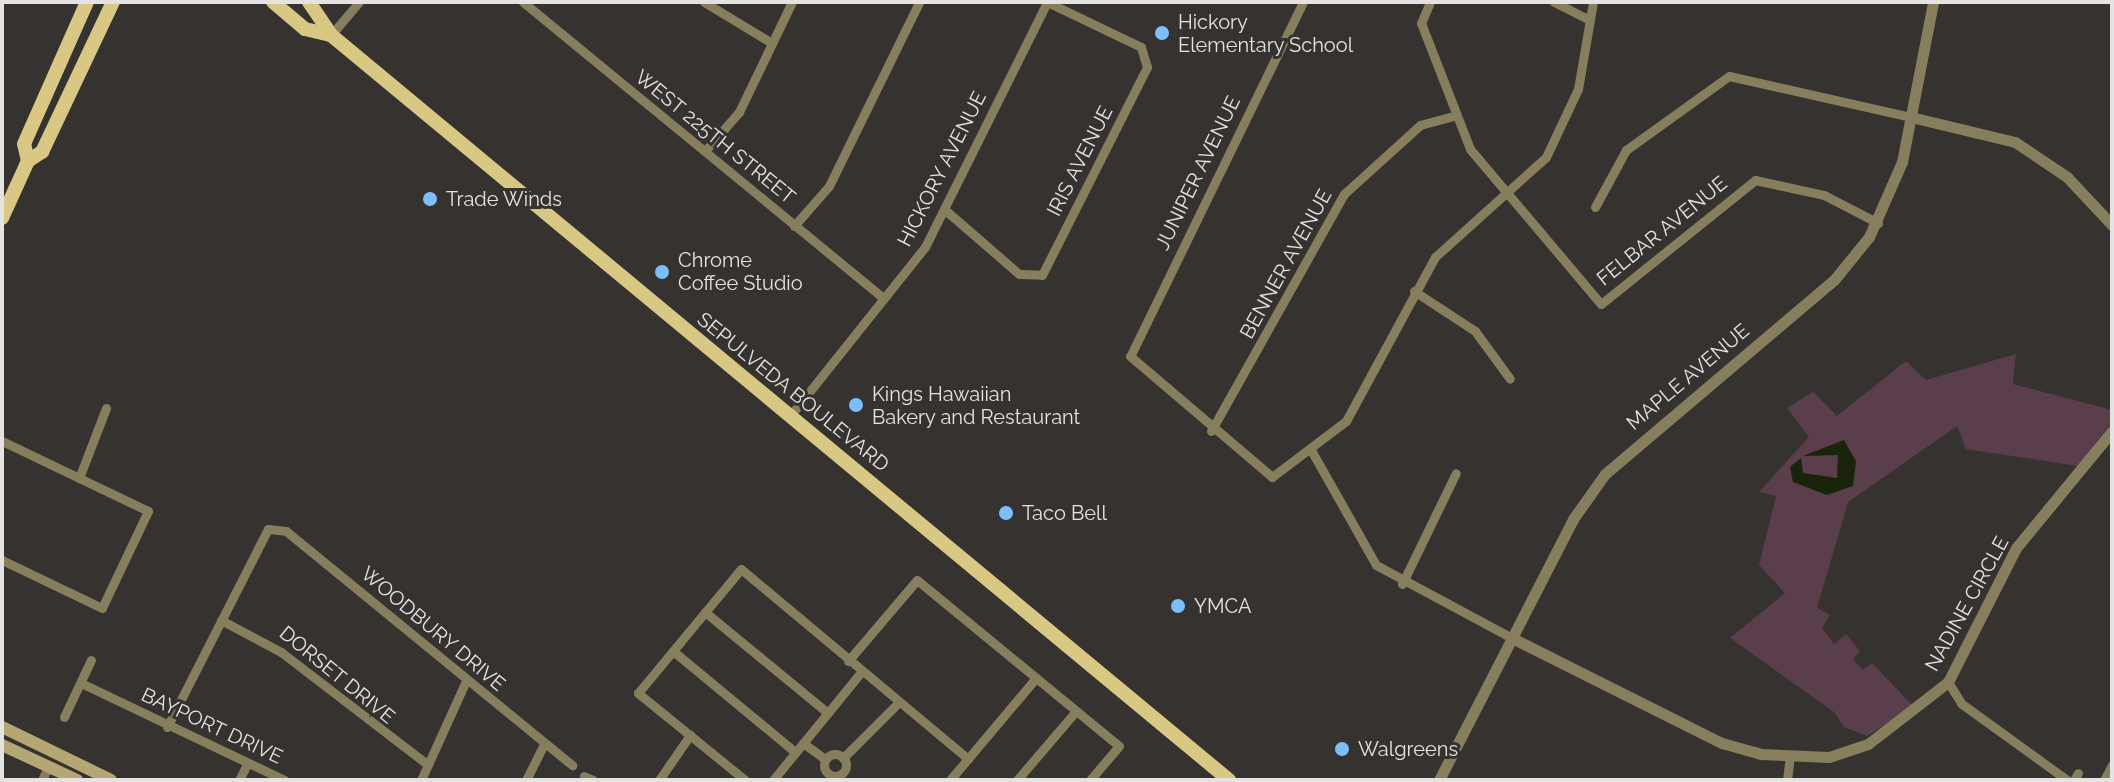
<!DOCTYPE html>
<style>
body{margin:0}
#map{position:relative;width:2114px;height:782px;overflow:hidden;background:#353230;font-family:Raleway,sans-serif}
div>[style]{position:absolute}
.green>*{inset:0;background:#5b3e4b}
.water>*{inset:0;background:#18240c}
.minor>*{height:9px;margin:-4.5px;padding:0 4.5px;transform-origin:4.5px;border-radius:4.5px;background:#867e5d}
.minor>.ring{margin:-4.5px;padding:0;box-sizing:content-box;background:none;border:9px solid #867e5d;border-radius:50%}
.tertiary>*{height:11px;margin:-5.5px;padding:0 5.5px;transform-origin:5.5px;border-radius:5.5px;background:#867e5d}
.secondary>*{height:12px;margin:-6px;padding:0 6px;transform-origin:6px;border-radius:6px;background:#b4a773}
.primary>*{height:14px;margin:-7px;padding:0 7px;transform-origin:7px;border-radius:7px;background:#d8c884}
.dots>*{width:22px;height:22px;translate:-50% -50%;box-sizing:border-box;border:4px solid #353230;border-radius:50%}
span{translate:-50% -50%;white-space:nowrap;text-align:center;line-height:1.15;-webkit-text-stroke:6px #353230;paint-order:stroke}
.poi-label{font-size:20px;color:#e5e3e2}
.left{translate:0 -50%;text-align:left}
.street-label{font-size:20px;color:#e5e3e2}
.frame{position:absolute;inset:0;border:4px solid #e5e3e2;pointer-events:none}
</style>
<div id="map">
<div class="green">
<div style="clip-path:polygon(2016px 354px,2013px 384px,2112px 410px,2112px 422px,2078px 466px,1966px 449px,1957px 426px,1848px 502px,1817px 608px,1830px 615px,1822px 628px,1834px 644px,1846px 634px,1860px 651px,1853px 659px,1863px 670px,1872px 663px,1914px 707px,1867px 736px,1844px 727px,1834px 712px,1730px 638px,1785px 593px,1759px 565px,1776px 496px,1759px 492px,1809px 437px,1787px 408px,1813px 392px,1837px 416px,1906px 361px,1926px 380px)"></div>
</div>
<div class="water">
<div style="clip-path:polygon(1844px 440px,1856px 461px,1853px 486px,1827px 495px,1793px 482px,1790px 467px,1801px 458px,1803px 473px,1837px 478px,1838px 455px,1803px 456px)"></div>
</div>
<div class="minor">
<div style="left:523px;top:2px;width:467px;rotate:39.4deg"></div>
<div style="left:704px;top:2px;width:79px;rotate:31.1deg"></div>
<div style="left:1303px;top:2px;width:394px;rotate:116deg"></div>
<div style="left:1130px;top:356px;width:187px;rotate:40.4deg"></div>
<div style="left:1272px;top:477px;width:93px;rotate:-37.1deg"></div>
<div style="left:1346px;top:421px;width:187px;rotate:-61.5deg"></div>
<div style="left:1435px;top:257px;width:149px;rotate:-42deg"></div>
<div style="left:1546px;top:157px;width:75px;rotate:-64.8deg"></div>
<div style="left:1578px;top:89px;width:88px;rotate:-80.2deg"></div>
<div style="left:1430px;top:2px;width:23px;rotate:113deg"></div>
<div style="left:1421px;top:23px;width:135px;rotate:68.7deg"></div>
<div style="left:1470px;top:149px;width:203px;rotate:49.8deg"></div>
<div style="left:1601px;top:304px;width:198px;rotate:-38.8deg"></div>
<div style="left:1755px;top:180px;width:71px;rotate:12.3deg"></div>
<div style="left:1824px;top:195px;width:61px;rotate:27.4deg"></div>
<div style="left:1554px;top:2px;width:40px;rotate:26.6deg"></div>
<div style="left:331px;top:35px;width:43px;rotate:-49.7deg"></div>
<div style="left:705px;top:151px;width:52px;rotate:-48.9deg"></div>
<div style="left:739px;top:112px;width:122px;rotate:-64.3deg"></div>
<div style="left:1595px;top:207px;width:65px;rotate:-61.5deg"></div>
<div style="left:1626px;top:150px;width:127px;rotate:-35.7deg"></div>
<div style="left:1729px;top:76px;width:187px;rotate:12.7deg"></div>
<div style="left:944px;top:209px;width:99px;rotate:40.9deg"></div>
<div style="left:1019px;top:274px;width:23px;rotate:2deg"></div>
<div style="left:1042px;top:275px;width:233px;rotate:-63.2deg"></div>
<div style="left:1147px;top:67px;width:21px;rotate:-107deg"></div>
<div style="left:1141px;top:47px;width:104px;rotate:-154.4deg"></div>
<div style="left:794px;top:226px;width:53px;rotate:-48.8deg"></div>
<div style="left:829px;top:186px;width:205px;rotate:-63.9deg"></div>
<div style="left:1414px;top:291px;width:73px;rotate:33.3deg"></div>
<div style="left:1475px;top:331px;width:59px;rotate:53.9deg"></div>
<div style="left:790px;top:416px;width:216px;rotate:-51.4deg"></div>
<div style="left:925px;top:247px;width:274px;rotate:-63.5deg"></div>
<div style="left:1211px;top:431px;width:272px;rotate:-60.7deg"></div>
<div style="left:1344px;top:194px;width:103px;rotate:-42.2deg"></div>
<div style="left:1420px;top:125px;width:38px;rotate:-15deg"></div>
<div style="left:2px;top:441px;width:162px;rotate:25.6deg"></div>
<div style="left:148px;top:511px;width:107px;rotate:115.4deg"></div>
<div style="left:102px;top:608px;width:111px;rotate:-154.4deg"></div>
<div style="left:1311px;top:450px;width:132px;rotate:60.5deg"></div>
<div style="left:1376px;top:565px;width:157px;rotate:28.2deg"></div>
<div style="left:79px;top:478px;width:75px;rotate:-68.9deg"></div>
<div style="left:1402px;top:584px;width:123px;rotate:-64.1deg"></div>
<div style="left:705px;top:612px;width:159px;rotate:39.4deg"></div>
<div style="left:221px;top:620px;width:68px;rotate:28.1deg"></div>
<div style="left:281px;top:652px;width:184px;rotate:37.5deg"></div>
<div style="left:673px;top:651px;width:158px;rotate:39.6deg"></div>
<div style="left:848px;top:661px;width:106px;rotate:-49.6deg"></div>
<div style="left:917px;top:580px;width:261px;rotate:39.4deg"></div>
<div style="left:1119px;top:746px;width:45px;rotate:130.5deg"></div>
<div style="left:1948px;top:682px;width:26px;rotate:58deg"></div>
<div style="left:1962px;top:704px;width:130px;rotate:35.9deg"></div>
<div style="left:81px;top:683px;width:225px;rotate:25.5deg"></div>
<div style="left:64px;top:717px;width:63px;rotate:-64.7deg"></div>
<div style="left:167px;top:727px;width:222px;rotate:-63deg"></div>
<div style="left:268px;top:529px;width:18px;rotate:6deg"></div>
<div style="left:286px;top:531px;width:370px;rotate:39.3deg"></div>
<div style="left:803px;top:743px;width:27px;rotate:36deg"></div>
<div class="ring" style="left:824px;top:754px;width:13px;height:13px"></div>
<div style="left:843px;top:758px;width:78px;rotate:-45deg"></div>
<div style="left:584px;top:776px;width:10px;rotate:24deg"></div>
<div style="left:42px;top:780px;width:14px;rotate:-65deg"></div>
<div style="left:239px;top:780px;width:18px;rotate:-63deg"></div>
<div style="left:421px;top:780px;width:109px;rotate:-65.6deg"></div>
<div style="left:526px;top:780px;width:40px;rotate:-63.4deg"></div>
<div style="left:659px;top:780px;width:55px;rotate:-55.4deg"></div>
<div style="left:745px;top:780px;width:138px;rotate:-140.9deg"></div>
<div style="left:638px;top:693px;width:161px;rotate:-50.3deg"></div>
<div style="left:741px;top:569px;width:296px;rotate:39.9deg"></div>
<div style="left:773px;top:780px;width:139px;rotate:-50.8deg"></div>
<div style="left:950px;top:780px;width:133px;rotate:-49.9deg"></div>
<div style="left:1017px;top:780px;width:91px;rotate:-49.5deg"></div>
<div style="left:1787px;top:780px;width:23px;rotate:-83deg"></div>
<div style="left:2074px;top:780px;width:8px;rotate:-60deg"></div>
<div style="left:2104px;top:780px;width:17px;rotate:-62deg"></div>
</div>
<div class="tertiary">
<div style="left:1911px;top:117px;width:107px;rotate:13.5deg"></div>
<div style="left:2015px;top:142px;width:63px;rotate:33.9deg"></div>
<div style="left:2067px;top:177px;width:66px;rotate:46.8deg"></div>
<div style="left:1514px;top:639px;width:233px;rotate:26.6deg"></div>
<div style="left:1722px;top:743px;width:41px;rotate:15.8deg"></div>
<div style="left:1761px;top:754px;width:68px;rotate:2.5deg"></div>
<div style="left:1829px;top:757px;width:41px;rotate:-18.4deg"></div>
<div style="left:1868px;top:744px;width:101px;rotate:-37.8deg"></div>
<div style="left:1948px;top:682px;width:150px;rotate:-63.1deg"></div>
<div style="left:2016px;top:548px;width:151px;rotate:-50.6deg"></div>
<div style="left:1439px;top:780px;width:293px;rotate:-62.8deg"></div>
<div style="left:1573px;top:519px;width:55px;rotate:-54.6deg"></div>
<div style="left:1605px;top:474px;width:300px;rotate:-40.3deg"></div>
<div style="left:1834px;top:280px;width:55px;rotate:-50.9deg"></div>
<div style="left:1869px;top:237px;width:82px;rotate:-66.3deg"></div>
<div style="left:1902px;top:162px;width:163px;rotate:-79deg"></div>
</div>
<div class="secondary">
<div style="left:2px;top:727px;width:121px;rotate:25.9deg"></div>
<div style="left:2px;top:745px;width:83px;rotate:25deg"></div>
</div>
<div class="primary">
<div style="left:273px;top:2px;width:42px;rotate:40.2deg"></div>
<div style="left:305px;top:29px;width:27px;rotate:13deg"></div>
<div style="left:331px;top:35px;width:1167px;rotate:39.68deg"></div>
<div style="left:309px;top:2px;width:40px;rotate:56deg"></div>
<div style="left:28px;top:161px;width:17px;rotate:-103deg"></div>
<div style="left:24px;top:144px;width:155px;rotate:-66.1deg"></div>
<div style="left:2px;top:218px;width:63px;rotate:-65.5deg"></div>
<div style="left:28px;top:161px;width:17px;rotate:-33deg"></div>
<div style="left:42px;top:152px;width:166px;rotate:-64.7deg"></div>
</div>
<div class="dots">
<div style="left:1162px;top:33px;background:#7bbef9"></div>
<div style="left:430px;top:199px;background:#7bbef9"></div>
<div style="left:662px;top:272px;background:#7bbef9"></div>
<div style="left:856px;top:405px;background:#7bbef9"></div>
<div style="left:1006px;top:513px;background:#7bbef9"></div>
<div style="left:1178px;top:606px;background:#7bbef9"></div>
<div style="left:1342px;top:749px;background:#7bbef9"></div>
</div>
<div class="poi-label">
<span class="left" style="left:1178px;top:34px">Hickory<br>Elementary School</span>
<span class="left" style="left:446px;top:199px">Trade Winds</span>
<span class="left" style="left:678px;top:272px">Chrome<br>Coffee Studio</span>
<span class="left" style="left:872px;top:406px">Kings Hawaiian<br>Bakery and Restaurant</span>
<span class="left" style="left:1022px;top:513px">Taco Bell</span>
<span class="left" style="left:1194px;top:606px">YMCA</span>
<span class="left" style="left:1358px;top:749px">Walgreens</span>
</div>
<div class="street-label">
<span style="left:715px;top:137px;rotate:39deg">WEST 225TH STREET</span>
<span style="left:1080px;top:161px;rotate:-63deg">IRIS AVENUE</span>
<span style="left:942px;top:169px;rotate:-63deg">HICKORY AVENUE</span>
<span style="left:1198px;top:173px;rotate:-64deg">JUNIPER AVENUE</span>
<span style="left:1662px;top:231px;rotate:-39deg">FELBAR AVENUE</span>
<span style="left:1286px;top:264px;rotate:-61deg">BENNER AVENUE</span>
<span style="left:1688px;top:377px;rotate:-40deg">MAPLE AVENUE</span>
<span style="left:793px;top:392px;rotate:39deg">SEPULVEDA BOULEVARD</span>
<span style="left:1967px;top:604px;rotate:-61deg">NADINE CIRCLE</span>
<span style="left:433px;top:629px;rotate:40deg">WOODBURY DRIVE</span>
<span style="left:337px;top:675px;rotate:39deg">DORSET DRIVE</span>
<span style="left:212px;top:726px;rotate:25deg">BAYPORT DRIVE</span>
</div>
<div class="frame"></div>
</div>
